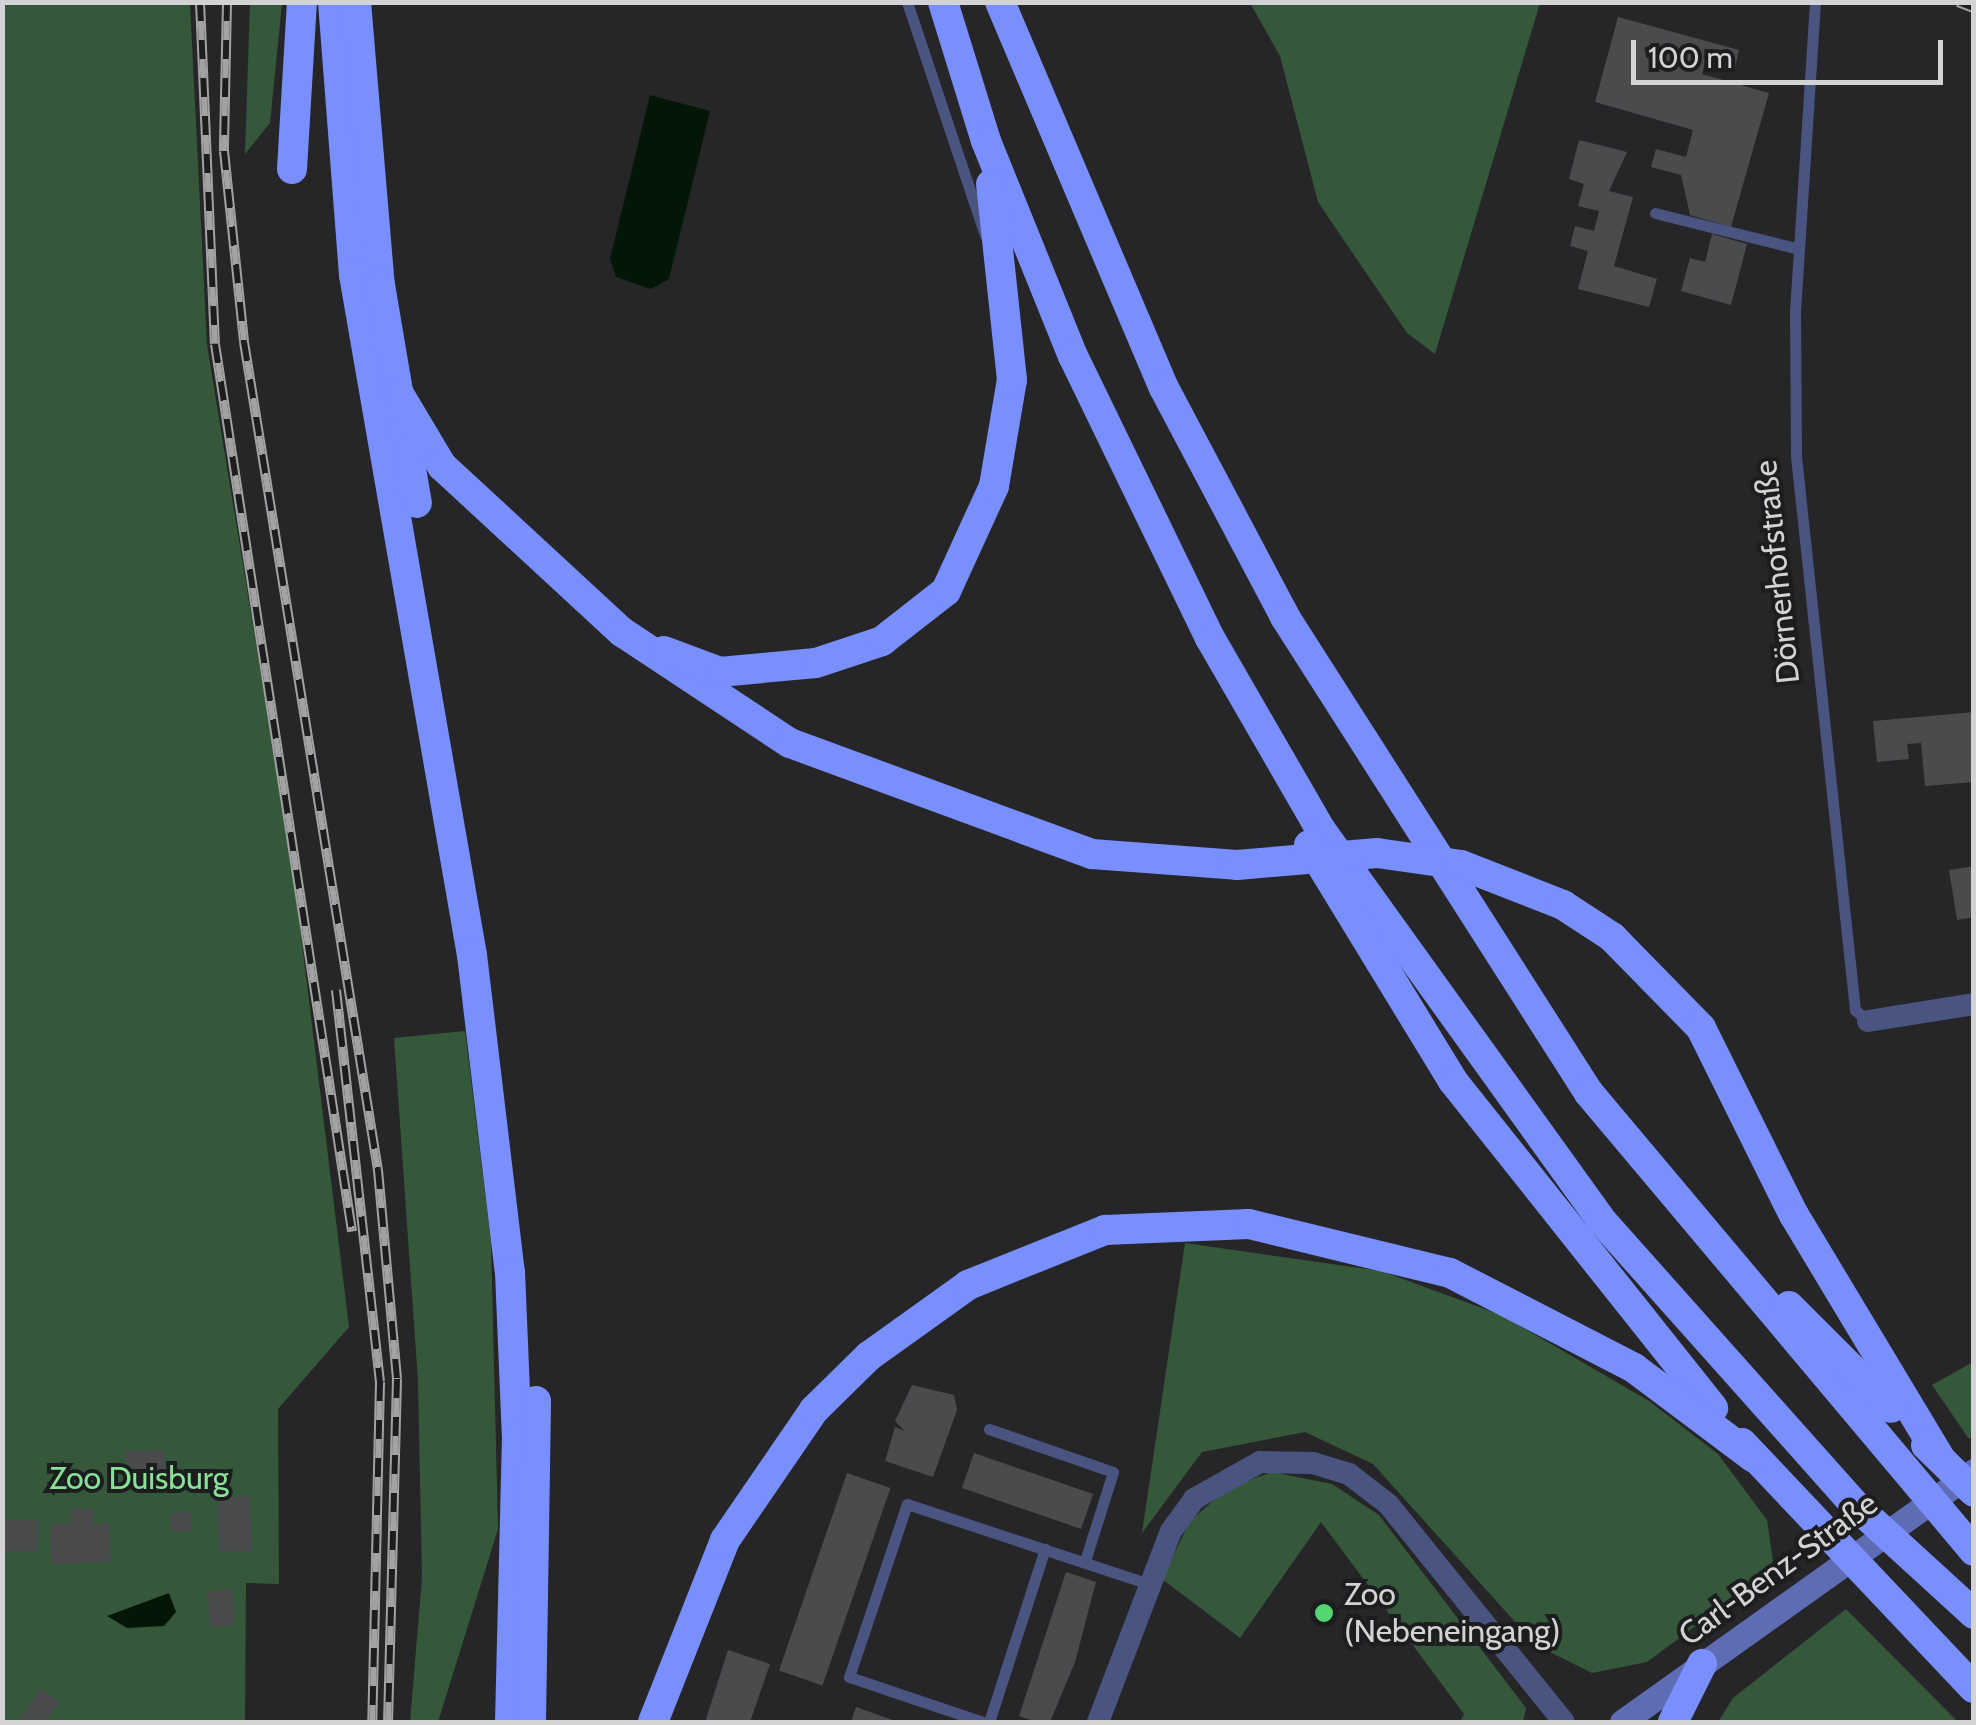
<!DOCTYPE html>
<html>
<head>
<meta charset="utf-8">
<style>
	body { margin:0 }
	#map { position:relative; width:1976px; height:1725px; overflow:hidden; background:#262629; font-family:Cabin,sans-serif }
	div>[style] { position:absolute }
	.green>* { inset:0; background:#35583b }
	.water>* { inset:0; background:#041707 }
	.building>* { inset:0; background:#4a4b4d; transform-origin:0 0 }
	.service>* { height:11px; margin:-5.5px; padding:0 5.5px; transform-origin:5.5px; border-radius:5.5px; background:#4a5480 }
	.minor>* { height:22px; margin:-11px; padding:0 11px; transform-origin:11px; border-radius:11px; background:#4a5480 }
	.secondary>* { height:25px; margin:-12.5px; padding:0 12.5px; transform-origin:12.5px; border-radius:12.5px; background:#5d6cb3 }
	.motorway>* { height:30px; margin:-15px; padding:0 15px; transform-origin:15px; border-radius:15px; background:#7a8ffe }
	.rail>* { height:10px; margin-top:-5px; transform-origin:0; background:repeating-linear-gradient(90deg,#1c1d1f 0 19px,#a2a2a4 0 38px); box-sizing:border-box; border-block:2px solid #a2a2a4 }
	.dots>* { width:28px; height:28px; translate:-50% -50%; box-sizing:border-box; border:5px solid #1c1d1f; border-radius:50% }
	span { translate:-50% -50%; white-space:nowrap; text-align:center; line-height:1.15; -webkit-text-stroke:8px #1c1d1f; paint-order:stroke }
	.street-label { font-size:32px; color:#d3d3d5 }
	.park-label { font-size:32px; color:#88e197 }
	.poi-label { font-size:32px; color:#d3d3d5 }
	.left { translate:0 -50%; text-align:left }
	.frame { position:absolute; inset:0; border:5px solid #d3d3d5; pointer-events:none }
	.scale { position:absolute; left:1631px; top:40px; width:312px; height:45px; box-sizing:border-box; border:5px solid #d3d3d5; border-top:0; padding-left:12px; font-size:30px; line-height:35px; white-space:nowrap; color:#d3d3d5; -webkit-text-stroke:8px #1c1d1f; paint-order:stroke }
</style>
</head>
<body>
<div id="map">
	<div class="green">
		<div style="clip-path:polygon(3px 3px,190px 3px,207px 345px,293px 870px,349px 1327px,278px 1409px,279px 1584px,246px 1583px,245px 1722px,3px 1722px)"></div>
		<div style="clip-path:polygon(250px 3px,282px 3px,270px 123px,245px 154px)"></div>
		<div style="clip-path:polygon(1250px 3px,1540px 3px,1435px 354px,1407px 333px,1318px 202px,1280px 56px)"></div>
		<div style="clip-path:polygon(465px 1031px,491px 1242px,498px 1529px,438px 1722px,410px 1722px,422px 1578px,418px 1381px,394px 1038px)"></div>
		<div style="clip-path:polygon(1185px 1243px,1381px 1271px,1501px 1315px,1649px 1401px,1718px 1454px,1767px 1520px,1774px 1568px,1647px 1662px,1592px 1673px,1536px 1645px,1373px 1464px,1305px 1432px,1202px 1452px,1142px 1533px)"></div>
		<div style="clip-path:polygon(1973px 1362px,1973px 1436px,1969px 1439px,1932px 1385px)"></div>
		<div style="clip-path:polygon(1272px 1472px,1332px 1484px,1379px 1515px,1526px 1708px,1523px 1722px,1460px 1722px,1464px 1714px,1321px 1522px,1240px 1638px,1162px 1579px,1190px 1521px,1228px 1488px)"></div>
		<div style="clip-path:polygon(1846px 1609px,1958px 1722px,1718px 1722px,1733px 1698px)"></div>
	</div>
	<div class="water">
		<div style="clip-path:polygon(650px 95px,710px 111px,669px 279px,651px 289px,616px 277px,610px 259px)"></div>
		<div style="clip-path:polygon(169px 1593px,176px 1612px,164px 1626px,127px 1628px,107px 1616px)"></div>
	</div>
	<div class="building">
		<div style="clip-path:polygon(1618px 17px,1739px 50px,1735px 67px,1706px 59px,1702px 74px,1769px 93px,1731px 227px,1690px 215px,1681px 175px,1651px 167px,1656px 149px,1686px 157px,1693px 130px,1595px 102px)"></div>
		<div style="clip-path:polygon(1579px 140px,1627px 152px,1609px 191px,1633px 197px,1614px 266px,1657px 279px,1649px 307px,1578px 289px,1588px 251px,1570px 246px,1575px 226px,1594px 231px,1599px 211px,1578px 206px,1584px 184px,1569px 179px)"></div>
		<div style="clip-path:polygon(1712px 234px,1747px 244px,1731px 305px,1681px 291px,1690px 258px,1705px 262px)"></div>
		<div style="clip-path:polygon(1974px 712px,1974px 782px,1925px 786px,1921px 743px,1907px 744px,1909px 759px,1877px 762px,1873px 721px)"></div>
		<div style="clip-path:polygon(1974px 866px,1974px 917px,1957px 920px,1949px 870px)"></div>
		<div style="clip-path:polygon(912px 1385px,954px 1395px,957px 1410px,933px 1477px,885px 1461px,895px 1427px,905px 1431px,895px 1421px)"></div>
		<div style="left:164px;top:1450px;width:36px;height:39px;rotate:88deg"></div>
		<div style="left:974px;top:1453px;width:126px;height:37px;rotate:19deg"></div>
		<div style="left:847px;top:1473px;width:46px;height:209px;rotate:19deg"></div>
		<div style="left:250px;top:1496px;width:55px;height:33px;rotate:88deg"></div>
		<div style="clip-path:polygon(93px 1508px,93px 1524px,109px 1523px,111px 1562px,51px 1564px,50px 1524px,71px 1523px,71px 1509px)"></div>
		<div style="left:191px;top:1512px;width:19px;height:21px;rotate:87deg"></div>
		<div style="left:5px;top:1520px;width:33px;height:31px"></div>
		<div style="clip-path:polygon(1066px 1572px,1096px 1582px,1075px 1662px,1050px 1722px,1037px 1722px,1019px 1716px)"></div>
		<div style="left:232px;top:1589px;width:36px;height:25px;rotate:85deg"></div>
		<div style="clip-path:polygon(728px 1650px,770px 1664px,750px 1722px,705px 1722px)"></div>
		<div style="clip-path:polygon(40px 1689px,60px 1702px,46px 1722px,18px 1722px)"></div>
		<div style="clip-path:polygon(856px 1707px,898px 1722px,851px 1722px)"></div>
	</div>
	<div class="service">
		<div style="left:907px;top:2px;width:246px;rotate:71.5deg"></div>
		<div style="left:1815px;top:2px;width:308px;rotate:93.7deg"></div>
		<div style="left:1795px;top:309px;width:147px;rotate:89.6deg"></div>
		<div style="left:1796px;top:456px;width:557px;rotate:83.92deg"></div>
		<div style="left:1855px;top:1010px;width:17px;rotate:40deg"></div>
		<div style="left:1655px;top:213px;width:148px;rotate:14deg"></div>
		<div style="left:989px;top:1429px;width:131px;rotate:19.1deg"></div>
		<div style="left:1113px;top:1472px;width:93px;rotate:107.5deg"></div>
		<div style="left:983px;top:1722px;width:141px;rotate:-161.4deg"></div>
		<div style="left:849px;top:1677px;width:182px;rotate:-71.5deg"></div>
		<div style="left:907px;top:1504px;width:255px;rotate:18.3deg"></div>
		<div style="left:989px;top:1722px;width:182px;rotate:-72.1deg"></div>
	</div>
	<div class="minor">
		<div style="left:1868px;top:1021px;width:107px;rotate:-9.1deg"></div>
		<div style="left:1098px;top:1722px;width:204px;rotate:-69.1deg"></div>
		<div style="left:1171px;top:1531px;width:39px;rotate:-54deg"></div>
		<div style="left:1194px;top:1499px;width:76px;rotate:-29.3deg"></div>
		<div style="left:1260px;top:1462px;width:53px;rotate:1.1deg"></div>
		<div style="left:1313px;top:1463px;width:38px;rotate:17deg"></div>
		<div style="left:1349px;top:1474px;width:49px;rotate:37.6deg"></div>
		<div style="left:1388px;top:1504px;width:280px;rotate:51.1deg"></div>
	</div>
	<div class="secondary">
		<div style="left:1622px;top:1722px;width:432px;rotate:-35.5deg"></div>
	</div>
	<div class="motorway">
		<div style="left:333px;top:2px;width:274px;rotate:85.6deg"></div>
		<div style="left:354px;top:275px;width:690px;rotate:80.16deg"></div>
		<div style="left:472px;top:955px;width:319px;rotate:83.2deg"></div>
		<div style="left:510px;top:1272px;width:164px;rotate:87.6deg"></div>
		<div style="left:517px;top:1436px;width:286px;rotate:91.4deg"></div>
		<div style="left:356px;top:2px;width:284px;rotate:85.2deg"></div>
		<div style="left:380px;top:285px;width:221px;rotate:80.4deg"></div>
		<div style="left:943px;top:2px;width:145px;rotate:72.8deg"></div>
		<div style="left:986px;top:141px;width:232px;rotate:68deg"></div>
		<div style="left:1073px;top:356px;width:314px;rotate:64.1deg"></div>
		<div style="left:1210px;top:638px;width:222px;rotate:60deg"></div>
		<div style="left:1321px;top:830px;width:481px;rotate:54.3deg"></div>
		<div style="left:1602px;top:1221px;width:385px;rotate:48.3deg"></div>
		<div style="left:1858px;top:1508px;width:157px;rotate:42.4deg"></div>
		<div style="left:1000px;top:2px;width:419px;rotate:67deg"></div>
		<div style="left:1164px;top:388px;width:259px;rotate:62.1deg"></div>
		<div style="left:1285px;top:617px;width:565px;rotate:57.44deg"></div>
		<div style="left:1589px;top:1093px;width:598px;rotate:49.95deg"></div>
		<div style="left:292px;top:169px;width:167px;rotate:-86.6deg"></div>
		<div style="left:399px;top:394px;width:84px;rotate:59.2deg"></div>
		<div style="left:442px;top:466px;width:245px;rotate:42.7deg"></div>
		<div style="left:622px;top:632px;width:201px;rotate:33.5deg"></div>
		<div style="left:790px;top:743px;width:322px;rotate:20.2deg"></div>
		<div style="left:1092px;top:854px;width:145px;rotate:4.3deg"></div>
		<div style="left:1237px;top:865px;width:141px;rotate:-4.9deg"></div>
		<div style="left:1377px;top:853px;width:85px;rotate:8.1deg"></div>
		<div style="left:1461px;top:865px;width:110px;rotate:21.4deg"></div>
		<div style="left:1563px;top:905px;width:59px;rotate:33.1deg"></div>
		<div style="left:1612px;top:937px;width:127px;rotate:45.6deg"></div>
		<div style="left:1701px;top:1028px;width:209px;rotate:63.6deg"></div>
		<div style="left:1794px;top:1215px;width:283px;rotate:59deg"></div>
		<div style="left:664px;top:651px;width:60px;rotate:20.6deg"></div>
		<div style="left:720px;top:672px;width:96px;rotate:-5.4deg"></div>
		<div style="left:816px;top:663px;width:70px;rotate:-18.4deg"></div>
		<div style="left:882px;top:641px;width:81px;rotate:-38deg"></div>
		<div style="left:946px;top:591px;width:115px;rotate:-65.4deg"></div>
		<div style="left:994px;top:486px;width:108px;rotate:-80.4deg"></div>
		<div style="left:1012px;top:380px;width:197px;rotate:-96.1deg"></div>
		<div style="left:1309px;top:845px;width:276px;rotate:58.6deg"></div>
		<div style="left:1453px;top:1081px;width:418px;rotate:51.5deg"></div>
		<div style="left:1789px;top:1306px;width:144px;rotate:45deg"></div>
		<div style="left:1742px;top:1443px;width:337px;rotate:46.6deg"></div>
		<div style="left:1926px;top:1445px;width:67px;rotate:44.4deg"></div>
		<div style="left:531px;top:1722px;width:321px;rotate:-89.1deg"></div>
		<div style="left:653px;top:1722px;width:196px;rotate:-68.4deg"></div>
		<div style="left:725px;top:1540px;width:158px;rotate:-55.6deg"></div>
		<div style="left:814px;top:1410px;width:77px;rotate:-44.5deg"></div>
		<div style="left:869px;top:1356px;width:122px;rotate:-35.6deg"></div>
		<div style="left:968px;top:1285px;width:148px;rotate:-21.9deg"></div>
		<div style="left:1105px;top:1230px;width:144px;rotate:-2.4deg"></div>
		<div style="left:1249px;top:1224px;width:207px;rotate:13.7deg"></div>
		<div style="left:1450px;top:1273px;width:207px;rotate:27.3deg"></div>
		<div style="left:1634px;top:1368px;width:150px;rotate:36.9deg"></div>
		<div style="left:1673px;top:1722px;width:65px;rotate:-63.4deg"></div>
	</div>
	<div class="rail">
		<div style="left:200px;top:2px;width:342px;rotate:87.5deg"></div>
		<div style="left:215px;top:344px;width:898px;rotate:81.22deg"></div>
		<div style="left:227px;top:2px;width:149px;rotate:91.2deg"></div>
		<div style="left:224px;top:151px;width:192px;rotate:84deg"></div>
		<div style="left:244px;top:342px;width:839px;rotate:80.81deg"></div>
		<div style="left:378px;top:1170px;width:210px;rotate:84.8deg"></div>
		<div style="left:397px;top:1379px;width:343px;rotate:91.5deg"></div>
		<div style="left:1958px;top:2px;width:17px;rotate:21deg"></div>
		<div style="left:336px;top:990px;width:394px;rotate:83.6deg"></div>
		<div style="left:380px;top:1382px;width:340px;rotate:91.3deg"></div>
	</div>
	<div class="dots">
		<div style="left:1324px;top:1613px;background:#54d672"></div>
	</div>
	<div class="street-label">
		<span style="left:1777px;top:572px;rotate:-96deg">Dörnerhofstraße</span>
		<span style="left:1778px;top:1569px;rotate:-36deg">Carl-Benz-Straße</span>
	</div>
	<div class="park-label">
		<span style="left:139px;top:1478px">Zoo Duisburg</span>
	</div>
	<div class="poi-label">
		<span class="left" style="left:1344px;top:1613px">Zoo<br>(Nebeneingang)</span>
	</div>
	<div class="frame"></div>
	<div class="scale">100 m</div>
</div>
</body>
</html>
